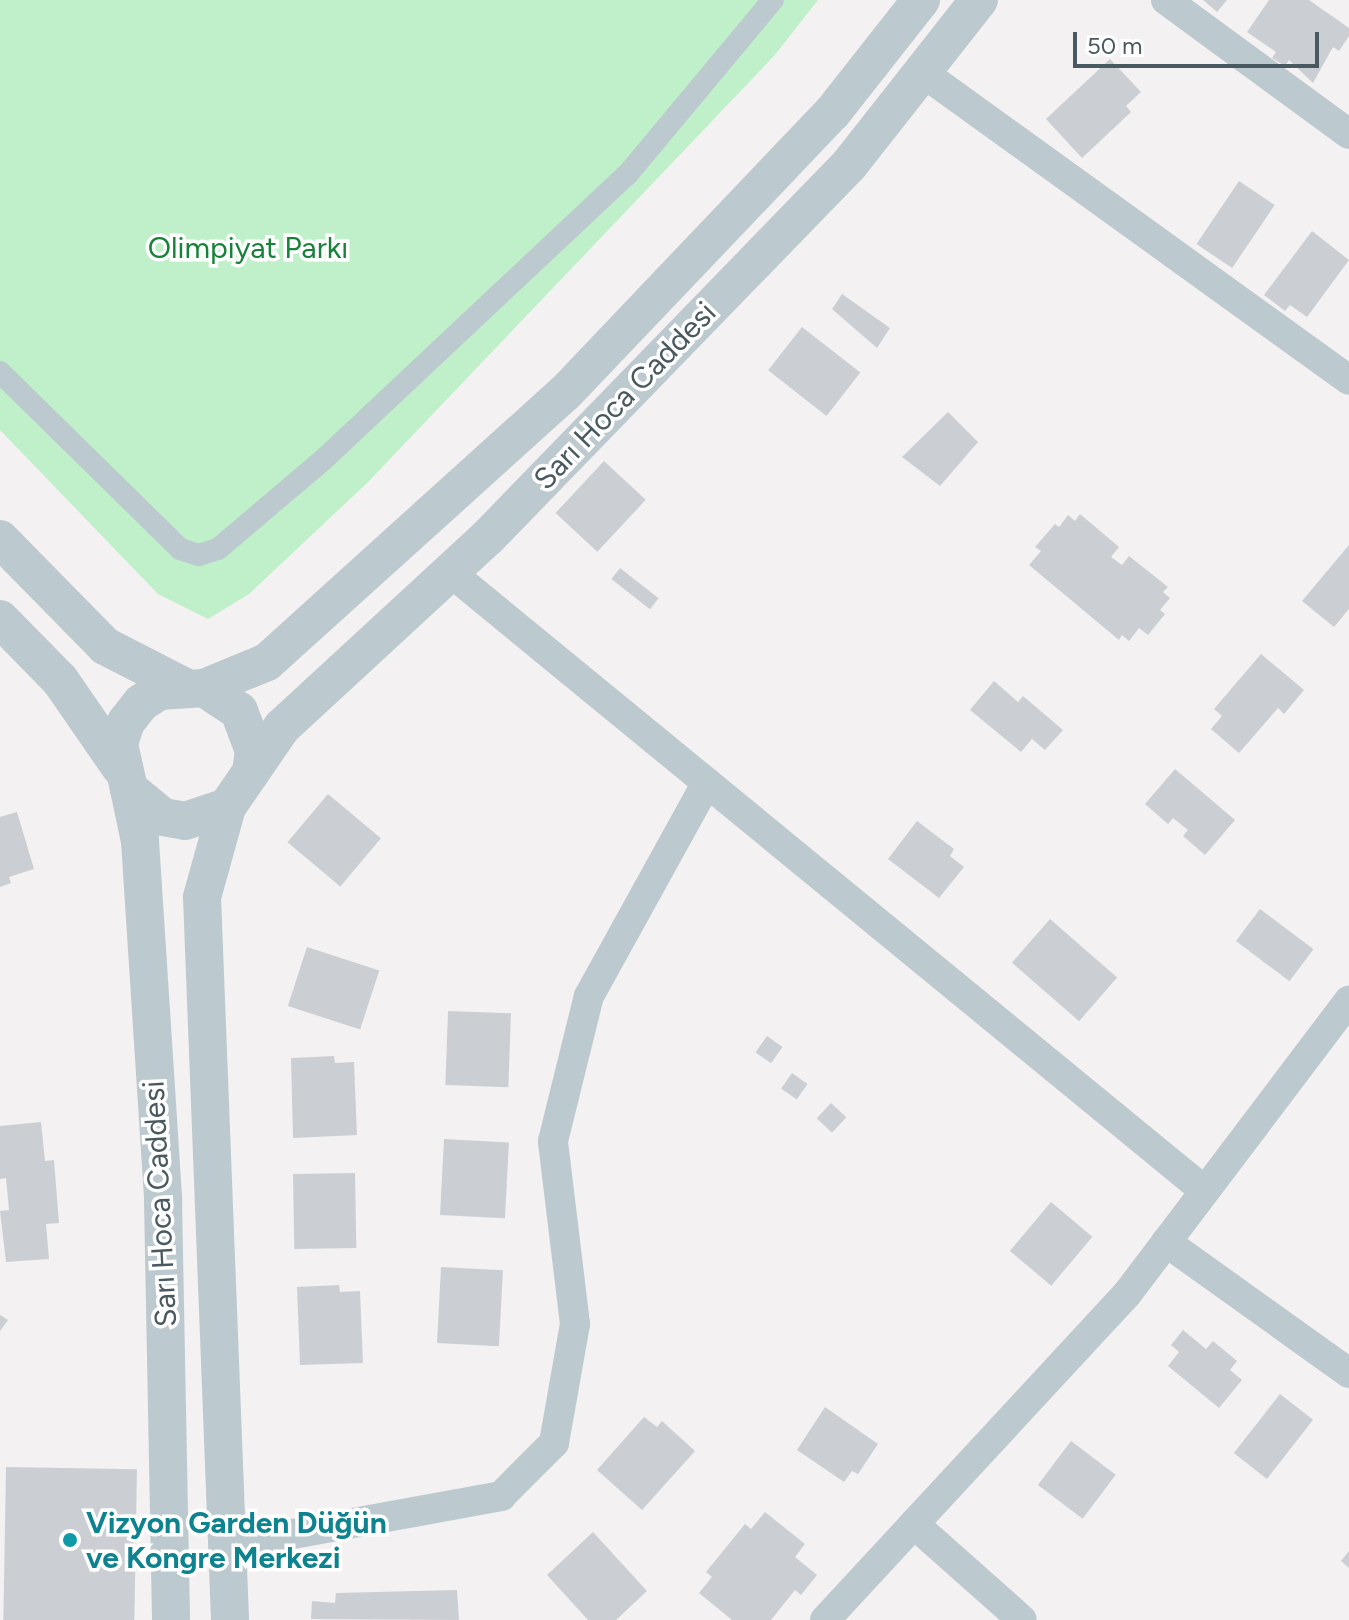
<!DOCTYPE html>
<html>
<head>
<meta charset="utf-8">
<style>
	body { margin:0 }
	#map { position:relative; width:1349px; height:1620px; overflow:hidden; background:#f3f1f1; font-family:Figtree,sans-serif }
	div>[style] { position:absolute }
	.green>* { inset:0; background:#c0f0ca }
	.building>* { inset:0; background:#cbcfd3; transform-origin:0 0 }
	.pedestrian>* { height:22px; margin:-11px; padding:0 11px; transform-origin:11px; border-radius:11px; background:#bcc9ce }
	.minor>* { height:30px; margin:-15px; padding:0 15px; transform-origin:15px; border-radius:15px; background:#bcc9ce }
	.tertiary>* { height:38px; margin:-19px; padding:0 19px; transform-origin:19px; border-radius:19px; background:#bcc9ce }
	.dots>* { width:22px; height:22px; translate:-50% -50%; box-sizing:border-box; border:4px solid #fff; border-radius:50% }
	span { translate:-50% -50%; white-space:nowrap; text-align:center; line-height:1.15; -webkit-text-stroke:7px #fff; paint-order:stroke }
	.park-label { font-size:30px; color:#168338 }
	.street-label { font-size:30px; color:#48595f }
	.culture-label { font-size:30px; color:#0d838f; font-weight:700 }
	.left { translate:0 -50%; text-align:left }
	.scale { position:absolute; left:1073px; top:32px; width:246px; height:36px; box-sizing:border-box; border:4px solid #48595f; border-top:0; padding-left:10px; font-size:24px; line-height:28px; white-space:nowrap; color:#48595f; -webkit-text-stroke:6px #fff; paint-order:stroke }
</style>
</head>
<body>
<div id="map">
	<div class="green">
		<div style="clip-path:polygon(0 0,818px 0,774px 56px,368px 482px,249px 594px,208px 619px,158px 594px,0 430px)"></div>
	</div>
	<div class="building">
		<div style="clip-path:polygon(1203px 0,1227px 0,1217px 12px)"></div>
		<div style="clip-path:polygon(1269px 0,1309px 0,1349px 28px,1349px 36px,1339px 51px,1333px 47px,1313px 83px,1289px 60px,1285px 66px,1272px 58px,1276px 52px,1247px 32px)"></div>
		<div style="clip-path:polygon(1110px 59px,1141px 92px,1126px 106px,1131px 112px,1082px 158px,1046px 119px)"></div>
		<div style="left:1239px;top:181px;width:43px;height:76px;rotate:34deg"></div>
		<div style="clip-path:polygon(1312px 231px,1349px 260px,1307px 317px,1290px 305px,1285px 311px,1264px 295px)"></div>
		<div style="clip-path:polygon(842px 294px,890px 328px,877px 348px,832px 309px)"></div>
		<div style="left:802px;top:327px;width:74px;height:55px;rotate:38deg"></div>
		<div style="clip-path:polygon(948px 412px,978px 442px,940px 486px,902px 457px)"></div>
		<div style="left:604px;top:461px;width:57px;height:71px;rotate:43deg"></div>
		<div style="clip-path:polygon(1080px 514px,1119px 547px,1111px 557px,1122px 565px,1129px 556px,1168px 587px,1163px 592px,1170px 598px,1160px 610px,1165px 614px,1148px 635px,1139px 628px,1129px 641px,1122px 635px,1119px 640px,1029px 565px,1041px 551px,1035px 547px,1055px 524px,1059px 527px,1068px 515px,1075px 521px)"></div>
		<div style="clip-path:polygon(1349px 545px,1349px 609px,1334px 627px,1302px 601px)"></div>
		<div style="left:620px;top:568px;width:49px;height:14px;rotate:38deg"></div>
		<div style="clip-path:polygon(1261px 654px,1304px 690px,1284px 714px,1278px 708px,1239px 753px,1211px 729px,1222px 716px,1214px 709px)"></div>
		<div style="clip-path:polygon(994px 681px,1018px 702px,1023px 696px,1063px 730px,1045px 750px,1032px 739px,1021px 752px,970px 710px)"></div>
		<div style="clip-path:polygon(1175px 769px,1235px 820px,1205px 855px,1183px 836px,1188px 830px,1173px 818px,1168px 824px,1145px 804px)"></div>
		<div style="left:328px;top:794px;width:69px;height:63px;rotate:40deg"></div>
		<div style="clip-path:polygon(17px 812px,34px 869px,9px 877px,11px 883px,0 887px,0 817px)"></div>
		<div style="clip-path:polygon(917px 821px,954px 849px,950px 856px,964px 867px,939px 898px,888px 859px)"></div>
		<div style="left:1260px;top:909px;width:67px;height:40px;rotate:37deg"></div>
		<div style="left:1050px;top:919px;width:89px;height:58px;rotate:41deg"></div>
		<div style="left:307px;top:947px;width:76px;height:62px;rotate:18deg"></div>
		<div style="left:448px;top:1011px;width:63px;height:74px;rotate:2deg"></div>
		<div style="left:767px;top:1036px;width:19px;height:20px;rotate:35deg"></div>
		<div style="clip-path:polygon(334px 1056px,335px 1063px,354px 1062px,357px 1135px,293px 1138px,291px 1058px)"></div>
		<div style="left:792px;top:1073px;width:19px;height:19px;rotate:35deg"></div>
		<div style="left:831px;top:1103px;width:21px;height:21px;rotate:43deg"></div>
		<div style="clip-path:polygon(41px 1122px,45px 1161px,54px 1160px,59px 1223px,46px 1224px,49px 1259px,6px 1262px,0 1211px,9px 1210px,6px 1178px,0 1179px,0 1126px)"></div>
		<div style="left:444px;top:1139px;width:65px;height:76px;rotate:3deg"></div>
		<div style="left:355px;top:1173px;width:75px;height:62px;rotate:89deg"></div>
		<div style="left:1051px;top:1202px;width:54px;height:64px;rotate:40deg"></div>
		<div style="left:441px;top:1267px;width:62px;height:76px;rotate:3deg"></div>
		<div style="clip-path:polygon(339px 1285px,340px 1292px,360px 1291px,363px 1363px,300px 1365px,297px 1287px)"></div>
		<div style="clip-path:polygon(0 1315px,8px 1320px,0 1331px)"></div>
		<div style="clip-path:polygon(1183px 1330px,1206px 1349px,1213px 1341px,1237px 1361px,1230px 1370px,1242px 1380px,1219px 1408px,1168px 1366px,1179px 1352px,1171px 1345px)"></div>
		<div style="left:1280px;top:1394px;width:42px;height:75px;rotate:38deg"></div>
		<div style="clip-path:polygon(825px 1407px,878px 1444px,858px 1474px,852px 1471px,844px 1482px,797px 1450px)"></div>
		<div style="clip-path:polygon(644px 1417px,657px 1427px,662px 1421px,695px 1451px,642px 1510px,597px 1470px)"></div>
		<div style="left:1071px;top:1441px;width:56px;height:55px;rotate:37deg"></div>
		<div style="left:6px;top:1467px;width:131px;height:153px;rotate:1deg"></div>
		<div style="clip-path:polygon(765px 1512px,805px 1544px,795px 1557px,817px 1575px,801px 1595px,795px 1590px,771px 1620px,732px 1620px,699px 1593px,712px 1577px,706px 1572px,745px 1524px,751px 1529px)"></div>
		<div style="clip-path:polygon(593px 1532px,647px 1591px,616px 1620px,588px 1620px,547px 1575px)"></div>
		<div style="clip-path:polygon(1349px 1551px,1349px 1568px,1341px 1561px)"></div>
		<div style="clip-path:polygon(457px 1590px,459px 1620px,311px 1619px,312px 1601px,335px 1603px,336px 1593px)"></div>
	</div>
	<div class="pedestrian">
		<div style="left:0;top:372px;width:252px;rotate:44.5deg"></div>
		<div style="left:180px;top:549px;width:20px;rotate:18deg"></div>
		<div style="left:199px;top:555px;width:20px;rotate:-18deg"></div>
		<div style="left:218px;top:549px;width:138px;rotate:-40.3deg"></div>
		<div style="left:323px;top:460px;width:417px;rotate:-43.2deg"></div>
		<div style="left:627px;top:175px;width:228px;rotate:-50.2deg"></div>
	</div>
	<div class="minor">
		<div style="left:1166px;top:0;width:227px;rotate:36.2deg"></div>
		<div style="left:922px;top:72px;width:526px;rotate:35.8deg"></div>
		<div style="left:450px;top:572px;width:976px;rotate:39.35deg"></div>
		<div style="left:1166px;top:1242px;width:225px;rotate:35.6deg"></div>
		<div style="left:914px;top:1524px;width:144px;rotate:41.6deg"></div>
		<div style="left:227px;top:1546px;width:279px;rotate:-10.3deg"></div>
		<div style="left:501px;top:1496px;width:75px;rotate:-45deg"></div>
		<div style="left:554px;top:1443px;width:121px;rotate:-80deg"></div>
		<div style="left:575px;top:1324px;width:184px;rotate:-96.9deg"></div>
		<div style="left:553px;top:1141px;width:149px;rotate:-76.1deg"></div>
		<div style="left:589px;top:996px;width:244px;rotate:-61.1deg"></div>
		<div style="left:825px;top:1620px;width:444px;rotate:-47.2deg"></div>
		<div style="left:1127px;top:1294px;width:368px;rotate:-52.9deg"></div>
	</div>
	<div class="tertiary">
		<div style="left:0;top:539px;width:150px;rotate:45.5deg"></div>
		<div style="left:105px;top:646px;width:88px;rotate:27.1deg"></div>
		<div style="left:0;top:619px;width:86px;rotate:45.5deg"></div>
		<div style="left:60px;top:680px;width:106px;rotate:55.4deg"></div>
		<div style="left:204px;top:688px;width:68px;rotate:-22.4deg"></div>
		<div style="left:267px;top:662px;width:401px;rotate:-42.1deg"></div>
		<div style="left:565px;top:393px;width:387px;rotate:-46.4deg"></div>
		<div style="left:832px;top:113px;width:144px;rotate:-51.8deg"></div>
		<div style="left:251px;top:772px;width:21px;rotate:-82deg"></div>
		<div style="left:254px;top:751px;width:43px;rotate:-110.6deg"></div>
		<div style="left:239px;top:711px;width:42px;rotate:-146.7deg"></div>
		<div style="left:204px;top:688px;width:44px;rotate:176.1deg"></div>
		<div style="left:160px;top:691px;width:22px;rotate:148deg"></div>
		<div style="left:141px;top:703px;width:24px;rotate:128deg"></div>
		<div style="left:126px;top:722px;width:23px;rotate:108deg"></div>
		<div style="left:119px;top:744px;width:46px;rotate:77.5deg"></div>
		<div style="left:129px;top:789px;width:44px;rotate:39.5deg"></div>
		<div style="left:163px;top:817px;width:22px;rotate:10deg"></div>
		<div style="left:185px;top:821px;width:44px;rotate:-18.4deg"></div>
		<div style="left:227px;top:807px;width:97px;rotate:-55.5deg"></div>
		<div style="left:282px;top:727px;width:280px;rotate:-42.7deg"></div>
		<div style="left:488px;top:537px;width:518px;rotate:-45.86deg"></div>
		<div style="left:849px;top:165px;width:210px;rotate:-51.8deg"></div>
		<div style="left:129px;top:789px;width:53px;rotate:78.1deg"></div>
		<div style="left:140px;top:841px;width:361px;rotate:86.3deg"></div>
		<div style="left:163px;top:1201px;width:419px;rotate:88.9deg"></div>
		<div style="left:227px;top:807px;width:93px;rotate:105.5deg"></div>
		<div style="left:202px;top:897px;width:724px;rotate:87.78deg"></div>
	</div>
	<div class="dots">
		<div style="left:70px;top:1540px;background:#0f9aa8"></div>
	</div>
	<div class="park-label">
		<span style="left:248px;top:248px">Olimpiyat Parkı</span>
	</div>
	<div class="street-label">
		<span style="left:625px;top:396px;rotate:-46deg">Sarı Hoca Caddesi</span>
		<span style="left:160px;top:1204px;rotate:-93deg">Sarı Hoca Caddesi</span>
	</div>
	<div class="culture-label">
		<span class="left" style="left:86px;top:1540px">Vizyon Garden Düğün<br>ve Kongre Merkezi</span>
	</div>
	<div class="scale">50 m</div>
</div>
</body>
</html>
